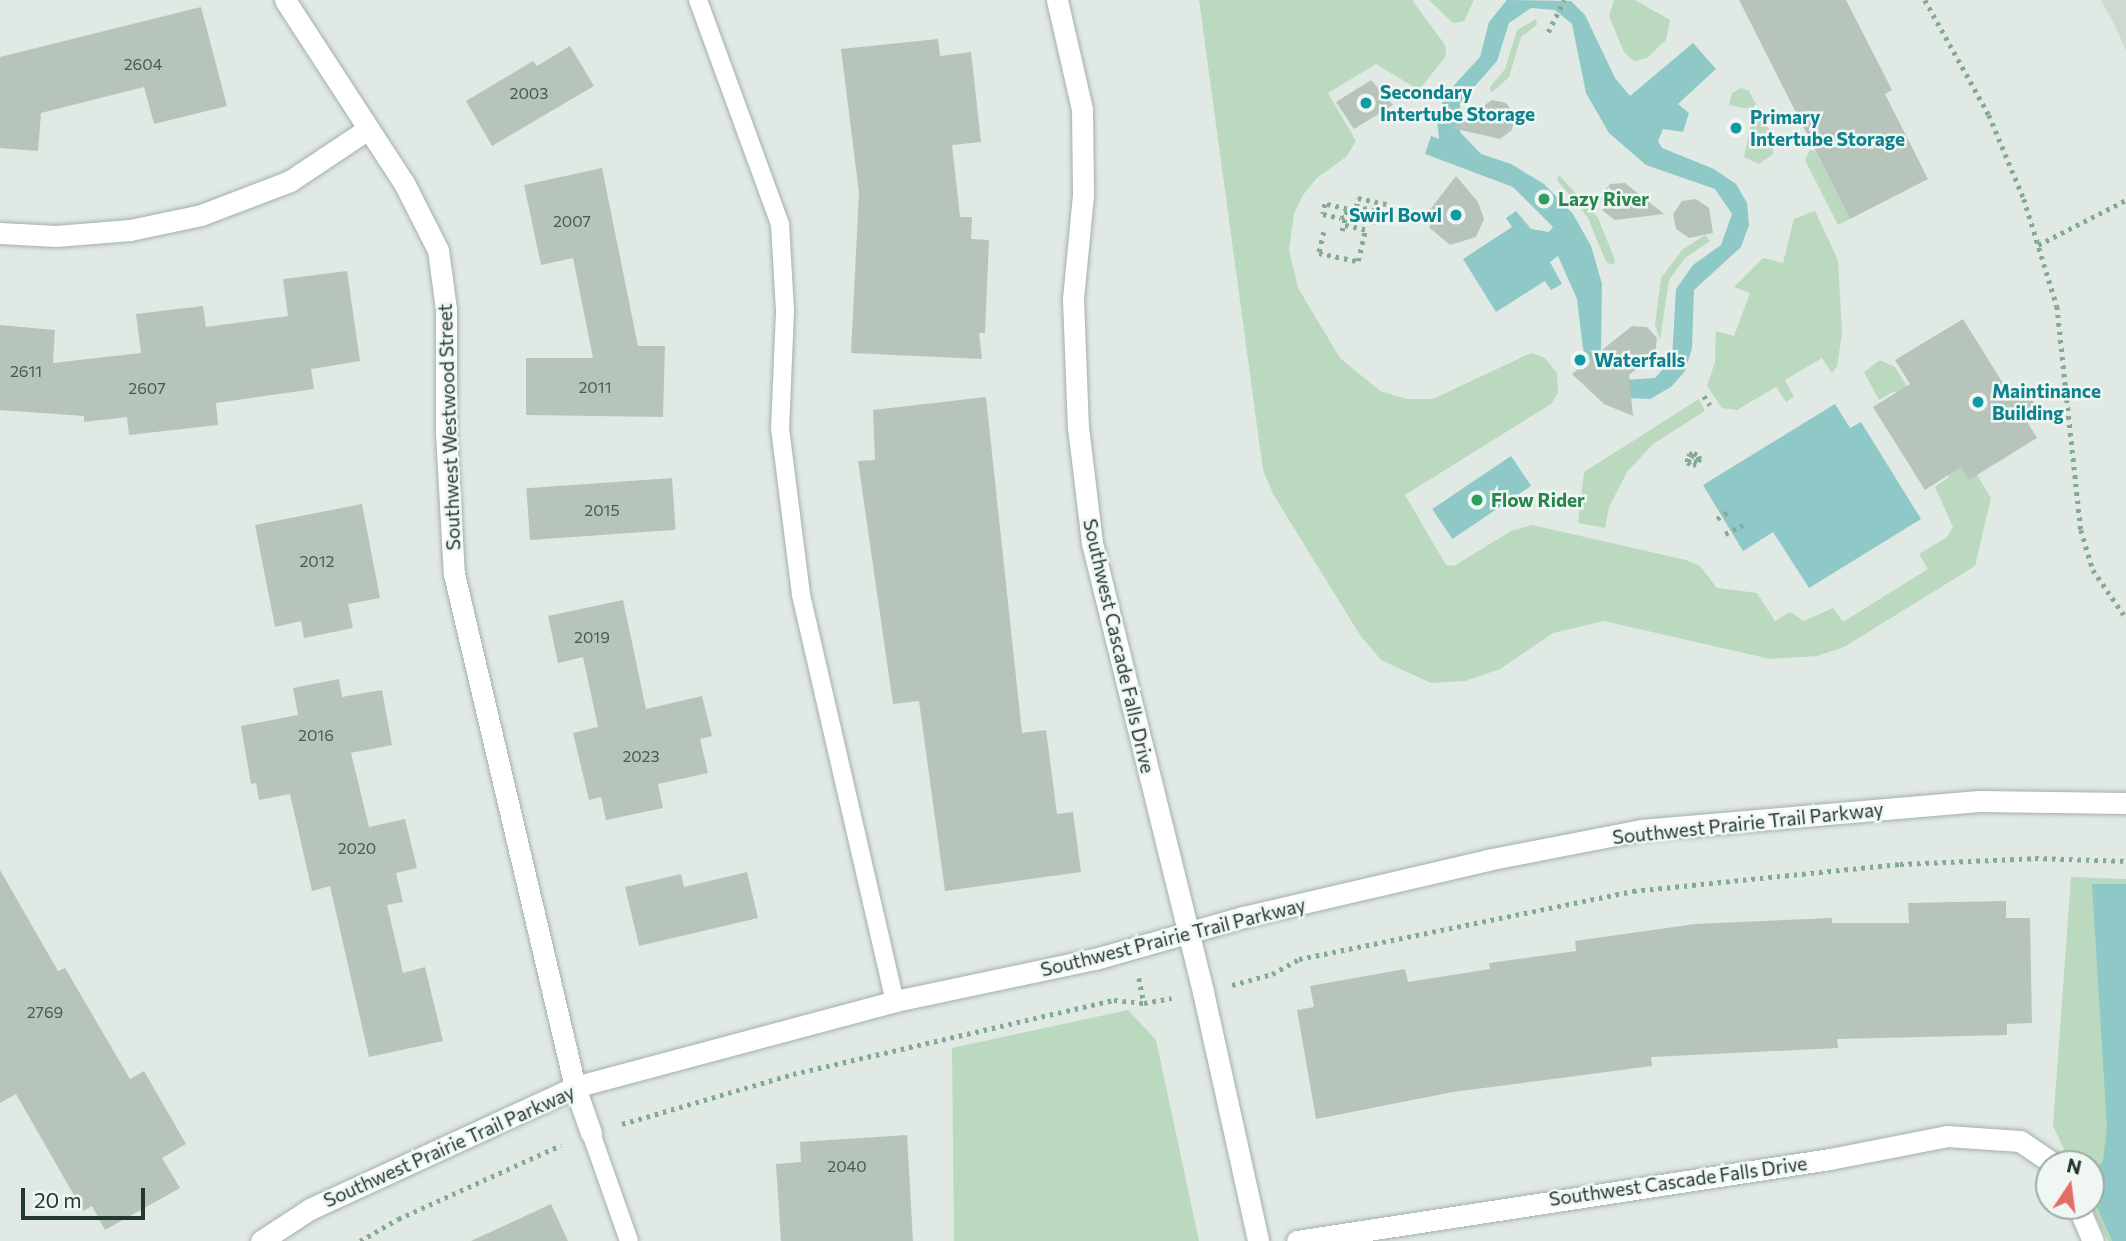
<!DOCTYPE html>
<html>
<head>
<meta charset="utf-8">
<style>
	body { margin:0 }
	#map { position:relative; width:2126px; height:1241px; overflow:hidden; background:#e0e9e4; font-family:Commissioner,sans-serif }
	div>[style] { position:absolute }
	.built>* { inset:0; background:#cfd9d2 }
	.green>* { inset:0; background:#bbd9be }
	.water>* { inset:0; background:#8ec9c7; transform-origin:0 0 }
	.building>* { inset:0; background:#b6c4bc; transform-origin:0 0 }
	.path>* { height:4.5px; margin-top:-2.25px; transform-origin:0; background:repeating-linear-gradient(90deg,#84aa97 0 3.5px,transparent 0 8.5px) }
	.roads { filter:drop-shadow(0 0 2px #a4b0aa) drop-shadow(0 0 2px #a4b0aa) }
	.service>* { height:18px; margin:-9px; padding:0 9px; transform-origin:9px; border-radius:9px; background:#fff }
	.minor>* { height:21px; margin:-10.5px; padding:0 10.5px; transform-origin:10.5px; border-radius:10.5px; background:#fff }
	.dots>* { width:19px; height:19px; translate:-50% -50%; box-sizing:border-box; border:4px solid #f0f6f2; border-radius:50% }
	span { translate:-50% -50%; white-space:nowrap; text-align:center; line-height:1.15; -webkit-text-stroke:5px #f0f6f2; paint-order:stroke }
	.number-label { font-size:16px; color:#485b52 }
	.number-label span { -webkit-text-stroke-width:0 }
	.culture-label { font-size:19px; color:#0d838f; font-weight:700 }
	.left { translate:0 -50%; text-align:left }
	.right { translate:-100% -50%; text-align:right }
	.leisure-label { font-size:19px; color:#27864d; font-weight:700 }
	.street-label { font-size:19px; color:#23382e }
	.north { position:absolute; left:2035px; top:1150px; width:70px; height:70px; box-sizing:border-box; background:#f0f6f2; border:2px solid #9eaaa4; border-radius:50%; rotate:13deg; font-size:19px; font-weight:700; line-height:28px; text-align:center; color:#23382e }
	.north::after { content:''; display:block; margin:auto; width:24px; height:32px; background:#e36c65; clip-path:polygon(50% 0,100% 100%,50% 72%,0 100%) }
	.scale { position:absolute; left:21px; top:1188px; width:124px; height:32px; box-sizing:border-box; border:4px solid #23382e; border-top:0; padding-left:9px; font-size:21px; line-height:24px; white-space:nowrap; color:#23382e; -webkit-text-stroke:5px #f0f6f2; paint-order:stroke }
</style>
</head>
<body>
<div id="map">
	<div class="built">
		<div style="clip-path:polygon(2101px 0,2126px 0,2126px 50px,2113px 22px)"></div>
	</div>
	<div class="green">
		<div style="clip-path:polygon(1199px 0,1412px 0,1445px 45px,1446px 56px,1419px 90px,1376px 64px,1328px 93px,1356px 141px,1347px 156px,1317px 178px,1303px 195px,1294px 213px,1289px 250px,1298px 288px,1340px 358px,1380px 391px,1406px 399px,1433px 399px,1531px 353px,1545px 358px,1557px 373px,1558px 393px,1551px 404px,1405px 495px,1446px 565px,1454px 566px,1511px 531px,1532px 525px,1686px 560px,1700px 566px,1717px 588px,1757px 593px,1775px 621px,1790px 612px,1804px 621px,1833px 608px,1843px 622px,1928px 569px,1919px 554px,1947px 537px,1953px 527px,1935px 487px,1949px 477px,1895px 391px,1879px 400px,1864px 372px,1880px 360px,1895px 367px,1950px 456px,1977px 475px,1991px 498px,1975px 566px,1844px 647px,1817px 656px,1770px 659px,1604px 621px,1553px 633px,1500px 669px,1465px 681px,1431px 683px,1381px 660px,1360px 635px,1273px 494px,1263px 470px)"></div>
		<div style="clip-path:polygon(1429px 0,1474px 0,1464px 21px,1453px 23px)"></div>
		<div style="clip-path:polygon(1614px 0,1635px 0,1670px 20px,1666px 40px,1647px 58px,1634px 61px,1624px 52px,1609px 16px)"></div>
		<div style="clip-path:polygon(1536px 19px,1537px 25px,1521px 37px,1509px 77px,1491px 93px,1490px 87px,1505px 69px,1517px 30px)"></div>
		<div style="clip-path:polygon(1741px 88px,1749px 91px,1773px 137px,1773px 154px,1759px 164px,1744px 157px,1754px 110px,1729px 105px,1732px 93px)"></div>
		<div style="clip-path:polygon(1810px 150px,1815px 151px,1850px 219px,1838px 225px,1805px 160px)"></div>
		<div style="clip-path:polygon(1559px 175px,1598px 218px,1615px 260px,1613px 265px,1606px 262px,1588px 218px,1557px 180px)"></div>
		<div style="clip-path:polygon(1815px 211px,1838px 260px,1842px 333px,1837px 367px,1832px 373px,1822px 358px,1785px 380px,1794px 397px,1786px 402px,1776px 387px,1737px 410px,1722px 408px,1707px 386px,1715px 362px,1716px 331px,1734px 336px,1750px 293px,1734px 287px,1763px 258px,1783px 263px,1794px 219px)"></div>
		<div style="clip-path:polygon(1705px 235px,1710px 241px,1685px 258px,1669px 280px,1660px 340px,1655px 324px,1661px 278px,1682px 250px)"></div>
		<div style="clip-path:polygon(1699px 399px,1705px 411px,1653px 444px,1627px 472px,1609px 507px,1605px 528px,1578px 523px,1584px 472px)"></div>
		<div style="clip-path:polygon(2071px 877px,2126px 879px,2126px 1241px,2108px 1241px,2091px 1206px,2091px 1164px,2071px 1164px,2053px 1126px)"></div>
		<div style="clip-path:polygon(1128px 1010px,1156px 1040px,1199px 1241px,954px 1241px,952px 1048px)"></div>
	</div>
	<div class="water">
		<div style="clip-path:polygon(evenodd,1507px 0,1571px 1px,1585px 15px,1615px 78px,1630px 96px,1693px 43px,1716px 69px,1678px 104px,1689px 113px,1683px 132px,1663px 129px,1658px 141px,1662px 148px,1714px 169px,1736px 184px,1747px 203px,1749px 225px,1741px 247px,1694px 290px,1692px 348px,1685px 371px,1671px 387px,1650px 399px,1625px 398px,1585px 365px,1577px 299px,1558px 256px,1550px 262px,1562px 284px,1551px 290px,1545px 281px,1496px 312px,1463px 259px,1512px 227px,1506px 218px,1516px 211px,1531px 229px,1549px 232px,1553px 227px,1513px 187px,1425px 154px,1431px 136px,1439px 139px,1437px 119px,1445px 95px,1480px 57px,1489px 22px,1507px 0,1531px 8px,1555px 10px,1572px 24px,1586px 93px,1609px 133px,1646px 165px,1715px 189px,1732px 214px,1721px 245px,1693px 265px,1676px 289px,1672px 359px,1655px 378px,1624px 380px,1601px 352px,1602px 284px,1591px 246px,1573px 214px,1544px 184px,1511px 164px,1481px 154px,1460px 132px,1460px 103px,1497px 61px,1509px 23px,1531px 8px)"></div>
		<div style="clip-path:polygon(1835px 404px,1850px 428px,1861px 422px,1921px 519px,1809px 588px,1773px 532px,1743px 551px,1703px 485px)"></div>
		<div style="left:1511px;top:456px;width:36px;height:95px;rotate:56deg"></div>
		<div style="clip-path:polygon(2092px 884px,2126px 884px,2126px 1241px,2112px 1241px,2091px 1193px,2091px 1175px,2103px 1161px,2107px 1127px)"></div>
	</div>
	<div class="building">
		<div style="clip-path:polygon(1739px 0,1846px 0,1892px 90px,1885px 94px,1928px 179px,1850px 219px)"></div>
		<div style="clip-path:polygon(201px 7px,227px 106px,154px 124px,144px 87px,41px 113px,38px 151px,0 148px,0 57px)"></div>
		<div style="clip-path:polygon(938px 39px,940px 56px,971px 52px,981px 142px,952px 145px,960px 217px,972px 217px,971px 239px,989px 240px,985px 333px,979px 333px,982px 359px,851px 353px,859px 193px,841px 49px)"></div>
		<div style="clip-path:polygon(570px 46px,594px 86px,492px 146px,466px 101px,533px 61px,537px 66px)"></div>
		<div style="clip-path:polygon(1371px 80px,1393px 105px,1354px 129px,1336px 102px)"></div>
		<div style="clip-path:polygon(1492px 100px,1506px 103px,1515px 115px,1512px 130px,1500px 139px,1452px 128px)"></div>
		<div style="clip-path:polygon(602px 168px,638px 346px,665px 346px,663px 417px,526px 415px,526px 358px,593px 358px,573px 258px,541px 265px,524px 185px)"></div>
		<div style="clip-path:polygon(1456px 176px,1478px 202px,1484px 219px,1476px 237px,1450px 245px,1430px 228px,1429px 211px)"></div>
		<div style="clip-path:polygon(1625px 183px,1664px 214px,1615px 220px,1603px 211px,1601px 196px,1610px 184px)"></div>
		<div style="clip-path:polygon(1696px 199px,1709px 208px,1713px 233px,1689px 238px,1676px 229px,1673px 214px,1682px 201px)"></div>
		<div style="clip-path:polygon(347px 271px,360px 361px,311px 369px,314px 389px,216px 403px,218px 425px,129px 435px,127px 417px,84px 422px,84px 416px,0 410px,0 325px,55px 330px,53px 363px,141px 353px,136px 314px,203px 306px,206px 327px,288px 316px,283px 279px)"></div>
		<div style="clip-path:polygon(1963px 319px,2009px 393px,2023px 384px,2039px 412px,2026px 420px,2037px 438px,1969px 480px,1961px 467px,1925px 490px,1873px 407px,1910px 384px,1895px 360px)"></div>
		<div style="clip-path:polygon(1632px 326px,1647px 327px,1657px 338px,1655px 354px,1629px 375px,1633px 416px,1604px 404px,1572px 374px)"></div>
		<div style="clip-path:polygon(986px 397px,1022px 733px,1046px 730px,1057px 814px,1073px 812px,1081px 872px,945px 891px,919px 701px,893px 704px,858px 461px,875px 460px,873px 410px)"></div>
		<div style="left:672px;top:478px;width:52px;height:146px;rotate:86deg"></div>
		<div style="clip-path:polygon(362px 504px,380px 598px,348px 604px,353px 628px,304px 638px,301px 621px,275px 627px,255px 525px)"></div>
		<div style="clip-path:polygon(623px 600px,646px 709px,702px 696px,712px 736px,700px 739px,708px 773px,658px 784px,663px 808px,606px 820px,601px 797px,589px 800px,573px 733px,598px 727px,583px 657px,558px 663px,548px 616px)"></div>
		<div style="clip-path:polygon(339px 679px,342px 697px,382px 690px,392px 745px,351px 753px,369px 827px,405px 819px,417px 868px,396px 873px,403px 902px,387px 905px,403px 973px,425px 967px,443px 1041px,369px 1057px,330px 886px,312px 891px,290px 794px,259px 800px,256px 783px,251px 784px,241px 726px,298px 715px,293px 688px)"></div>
		<div style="clip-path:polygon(0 870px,58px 971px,65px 968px,130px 1079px,144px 1071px,186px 1144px,162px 1158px,180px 1188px,105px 1230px,92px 1206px,83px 1211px,16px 1094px,0 1103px)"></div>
		<div style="clip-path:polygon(747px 872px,758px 918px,639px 946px,625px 887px,681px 874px,684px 887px)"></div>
		<div style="clip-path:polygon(2006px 901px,2006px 918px,2030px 918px,2032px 1023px,2007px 1024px,2007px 1035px,1837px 1039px,1838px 1048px,1651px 1057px,1652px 1066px,1453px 1092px,1316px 1119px,1297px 1010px,1314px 1007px,1310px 986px,1405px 969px,1408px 982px,1490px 969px,1489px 963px,1576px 951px,1575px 941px,1695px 924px,1832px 918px,1832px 923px,1909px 923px,1908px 903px)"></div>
		<div style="clip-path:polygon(907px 1135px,913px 1241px,781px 1241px,776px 1164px,801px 1162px,800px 1142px)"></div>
		<div style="clip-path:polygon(551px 1204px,568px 1241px,471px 1241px)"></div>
	</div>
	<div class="path">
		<div style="left:1925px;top:0;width:132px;rotate:60.9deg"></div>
		<div style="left:1989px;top:115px;width:91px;rotate:67.4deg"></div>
		<div style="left:2024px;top:199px;width:112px;rotate:72.9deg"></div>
		<div style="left:2057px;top:306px;width:225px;rotate:83.9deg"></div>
		<div style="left:2081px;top:530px;width:42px;rotate:73.3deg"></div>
		<div style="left:2093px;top:570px;width:58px;rotate:55.5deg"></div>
		<div style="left:1548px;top:32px;width:36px;rotate:-63deg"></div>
		<div style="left:1342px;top:231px;width:23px;rotate:-77deg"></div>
		<div style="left:1347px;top:209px;width:23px;rotate:-167deg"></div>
		<div style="left:1325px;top:204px;width:10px;rotate:101deg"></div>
		<div style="left:1323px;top:214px;width:18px;rotate:13deg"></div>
		<div style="left:1341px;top:218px;width:7px;rotate:-16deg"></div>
		<div style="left:1348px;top:216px;width:34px;rotate:12deg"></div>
		<div style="left:1381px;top:223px;width:10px;rotate:-79deg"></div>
		<div style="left:1383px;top:213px;width:28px;rotate:-167deg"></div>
		<div style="left:1356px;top:207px;width:9px;rotate:-77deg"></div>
		<div style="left:1358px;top:198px;width:33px;rotate:12deg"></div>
		<div style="left:1324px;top:232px;width:22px;rotate:103deg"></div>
		<div style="left:1319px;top:253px;width:40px;rotate:12deg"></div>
		<div style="left:1358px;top:261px;width:32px;rotate:-77deg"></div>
		<div style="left:1365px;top:230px;width:22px;rotate:-167deg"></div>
		<div style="left:2038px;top:245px;width:99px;rotate:-27.1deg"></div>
		<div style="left:1704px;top:396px;width:11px;rotate:56deg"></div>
		<div style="left:1697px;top:462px;width:9px;rotate:180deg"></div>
		<div style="left:1688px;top:462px;width:8px;rotate:-67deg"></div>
		<div style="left:1691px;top:455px;width:9px;rotate:21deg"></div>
		<div style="left:1699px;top:458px;width:8px;rotate:113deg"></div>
		<div style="left:1696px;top:465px;width:6px;rotate:180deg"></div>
		<div style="left:1690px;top:465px;width:4px;rotate:-135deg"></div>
		<div style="left:1687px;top:462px;width:6px;rotate:-81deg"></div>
		<div style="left:1688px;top:456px;width:2px;rotate:-63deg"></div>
		<div style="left:1689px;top:454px;width:5px;rotate:-11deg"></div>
		<div style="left:1694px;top:453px;width:6px;rotate:31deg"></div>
		<div style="left:1699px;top:456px;width:3px;rotate:72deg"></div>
		<div style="left:1700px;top:459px;width:7px;rotate:117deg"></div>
		<div style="left:1717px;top:519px;width:14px;rotate:-34deg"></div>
		<div style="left:1725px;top:534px;width:20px;rotate:-27deg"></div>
		<div style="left:1139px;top:978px;width:25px;rotate:79deg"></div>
		<div style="left:1144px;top:1003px;width:28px;rotate:-10deg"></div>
		<div style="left:1232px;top:985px;width:41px;rotate:-15.4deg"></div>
		<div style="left:1272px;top:974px;width:31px;rotate:-29deg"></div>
		<div style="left:1299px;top:959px;width:341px;rotate:-11.5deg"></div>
		<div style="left:1633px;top:891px;width:268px;rotate:-5.8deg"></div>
		<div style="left:1900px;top:864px;width:135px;rotate:-2.5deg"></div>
		<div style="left:2035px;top:858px;width:91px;rotate:1.9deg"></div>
		<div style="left:622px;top:1124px;width:178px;rotate:-16.3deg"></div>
		<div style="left:793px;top:1074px;width:329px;rotate:-13deg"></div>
		<div style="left:1114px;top:1000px;width:30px;rotate:6deg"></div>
		<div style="left:360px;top:1241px;width:44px;rotate:-30.1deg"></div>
		<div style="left:398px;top:1219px;width:179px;rotate:-24.4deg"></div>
	</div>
	<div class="roads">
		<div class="service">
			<div style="left:698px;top:0;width:239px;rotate:69.9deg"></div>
			<div style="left:780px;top:224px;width:87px;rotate:86.7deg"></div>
			<div style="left:785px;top:311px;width:117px;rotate:92.4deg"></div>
			<div style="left:780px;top:428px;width:168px;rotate:82.8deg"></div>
			<div style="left:801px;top:595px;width:417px;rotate:77deg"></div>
			<div style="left:591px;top:1133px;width:114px;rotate:70.6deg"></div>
		</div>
		<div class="minor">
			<div style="left:285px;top:0;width:218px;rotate:57deg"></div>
			<div style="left:404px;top:183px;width:75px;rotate:63.1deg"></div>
			<div style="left:438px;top:250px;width:60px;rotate:82.3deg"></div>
			<div style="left:446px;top:309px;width:124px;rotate:90deg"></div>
			<div style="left:446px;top:433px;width:141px;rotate:86.8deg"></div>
			<div style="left:454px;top:574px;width:527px;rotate:76.73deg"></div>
			<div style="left:575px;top:1087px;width:49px;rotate:70.8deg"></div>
			<div style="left:1057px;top:0;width:112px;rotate:77.1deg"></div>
			<div style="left:1082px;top:109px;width:86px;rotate:89.3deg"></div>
			<div style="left:1083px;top:195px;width:104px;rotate:95.5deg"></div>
			<div style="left:1073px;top:299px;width:128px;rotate:87.8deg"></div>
			<div style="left:1078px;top:427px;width:117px;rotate:83.1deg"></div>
			<div style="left:1092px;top:543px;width:463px;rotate:76.1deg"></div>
			<div style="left:1203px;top:992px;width:255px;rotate:77.5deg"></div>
			<div style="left:0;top:233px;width:56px;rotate:3.1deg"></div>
			<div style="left:56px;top:236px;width:74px;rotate:-4.6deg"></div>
			<div style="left:130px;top:230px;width:73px;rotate:-11.9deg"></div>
			<div style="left:201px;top:215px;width:95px;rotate:-20.9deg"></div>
			<div style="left:290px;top:181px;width:94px;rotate:-33.7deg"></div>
			<div style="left:2078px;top:1206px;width:38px;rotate:67deg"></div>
			<div style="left:261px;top:1241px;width:59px;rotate:-33.1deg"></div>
			<div style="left:310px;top:1209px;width:292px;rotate:-24.7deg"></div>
			<div style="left:575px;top:1087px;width:331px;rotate:-15deg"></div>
			<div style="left:895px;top:1001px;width:204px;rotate:-11.9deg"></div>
			<div style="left:1095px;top:959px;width:154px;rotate:-15.8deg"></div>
			<div style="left:1243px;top:917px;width:251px;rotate:-13.1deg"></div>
			<div style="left:1487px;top:860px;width:157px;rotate:-11deg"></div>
			<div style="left:1641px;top:830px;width:339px;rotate:-4.9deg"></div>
			<div style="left:1979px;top:801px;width:147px;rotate:0.8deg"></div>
			<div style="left:1297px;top:1241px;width:539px;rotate:-8.75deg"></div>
			<div style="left:1830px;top:1159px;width:119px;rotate:-11.1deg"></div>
			<div style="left:1947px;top:1136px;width:73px;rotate:3.9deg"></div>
			<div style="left:2020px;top:1141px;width:41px;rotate:34.1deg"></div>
		</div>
	</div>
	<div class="dots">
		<div style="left:1366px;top:103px;background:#0f9aa8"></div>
		<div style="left:1736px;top:128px;background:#0f9aa8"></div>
		<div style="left:1544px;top:199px;background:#2e9e5b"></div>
		<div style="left:1456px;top:215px;background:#0f9aa8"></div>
		<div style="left:1580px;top:360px;background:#0f9aa8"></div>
		<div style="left:1978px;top:402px;background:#0f9aa8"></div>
		<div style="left:1477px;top:500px;background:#2e9e5b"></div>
	</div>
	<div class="number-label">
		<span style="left:143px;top:64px">2604</span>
		<span style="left:529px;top:93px">2003</span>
		<span style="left:572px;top:221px">2007</span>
		<span style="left:26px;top:371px">2611</span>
		<span style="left:595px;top:387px">2011</span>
		<span style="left:147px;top:388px">2607</span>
		<span style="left:602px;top:510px">2015</span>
		<span style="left:317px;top:561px">2012</span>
		<span style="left:592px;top:637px">2019</span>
		<span style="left:316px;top:735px">2016</span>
		<span style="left:641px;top:756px">2023</span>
		<span style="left:357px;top:848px">2020</span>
		<span style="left:45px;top:1012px">2769</span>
		<span style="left:847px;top:1166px">2040</span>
	</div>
	<div class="culture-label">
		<span class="left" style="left:1380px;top:103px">Secondary<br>Intertube Storage</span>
		<span class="left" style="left:1750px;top:128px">Primary<br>Intertube Storage</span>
		<span class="right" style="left:1442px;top:215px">Swirl Bowl</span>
		<span class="left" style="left:1594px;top:360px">Waterfalls</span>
		<span class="left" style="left:1992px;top:402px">Maintinance<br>Building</span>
	</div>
	<div class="leisure-label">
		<span class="left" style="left:1558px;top:199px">Lazy River</span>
		<span class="left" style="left:1491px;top:500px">Flow Rider</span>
	</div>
	<div class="street-label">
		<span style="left:449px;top:427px;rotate:-92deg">Southwest Westwood Street</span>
		<span style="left:1119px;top:646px;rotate:77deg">Southwest Cascade Falls Drive</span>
		<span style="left:1748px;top:823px;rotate:-6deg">Southwest Prairie Trail Parkway</span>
		<span style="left:1173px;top:937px;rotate:-14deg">Southwest Prairie Trail Parkway</span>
		<span style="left:449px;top:1146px;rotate:-24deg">Southwest Prairie Trail Parkway</span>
		<span style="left:1678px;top:1181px;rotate:-8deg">Southwest Cascade Falls Drive</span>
	</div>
	<div class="north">N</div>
	<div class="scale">20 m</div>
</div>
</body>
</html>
